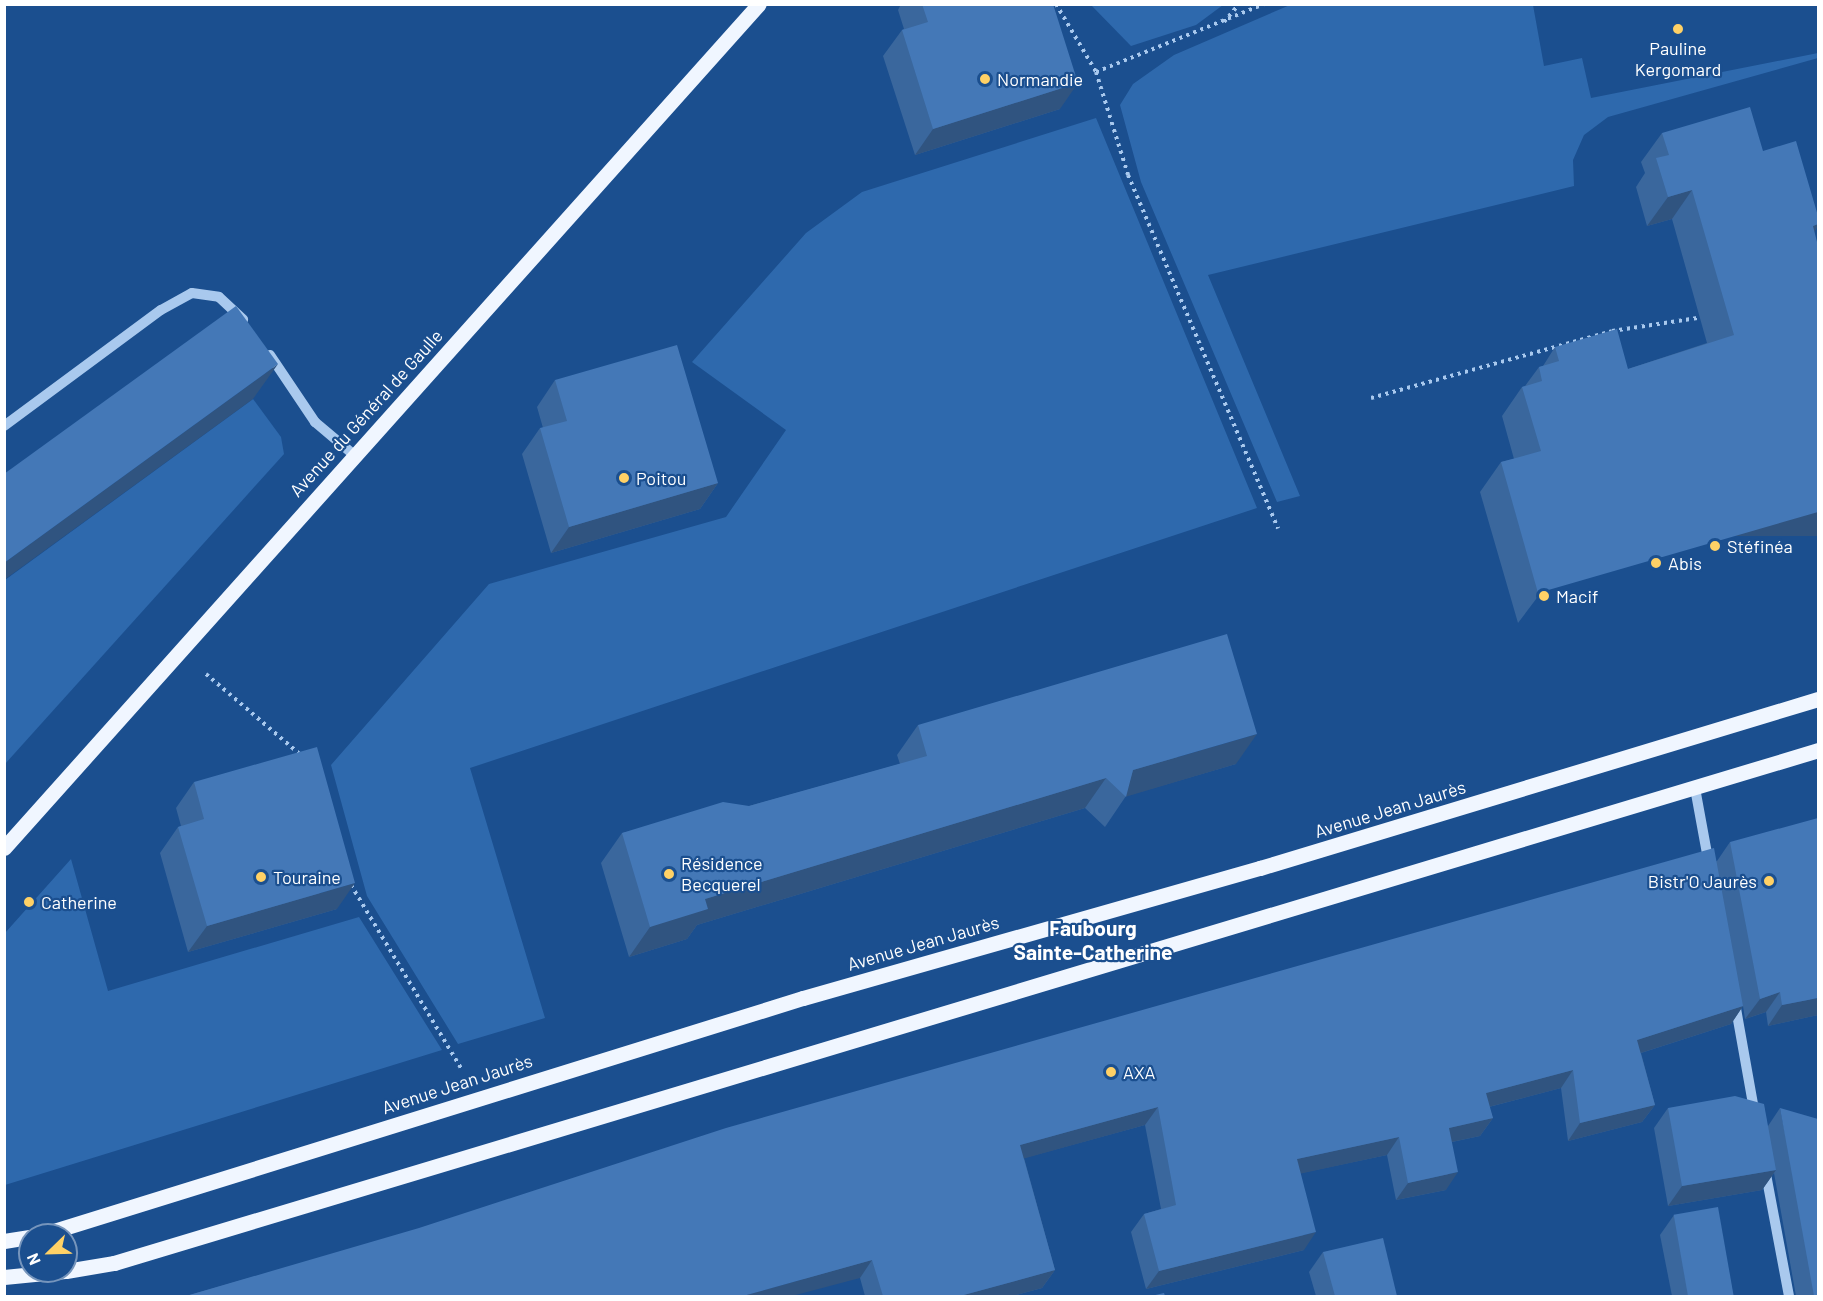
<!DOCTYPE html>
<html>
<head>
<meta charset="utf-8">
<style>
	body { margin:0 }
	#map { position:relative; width:1823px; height:1301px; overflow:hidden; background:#1b4f8f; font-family:Barlow,sans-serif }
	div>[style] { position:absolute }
	.green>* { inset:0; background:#2e69ad }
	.path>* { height:4px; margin-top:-2px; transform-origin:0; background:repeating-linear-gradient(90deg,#a9c9ee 0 3px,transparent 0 7.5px) }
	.minor>* { height:10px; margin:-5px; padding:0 5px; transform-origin:5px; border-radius:5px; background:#a9c9ee }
	.major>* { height:15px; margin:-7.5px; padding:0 7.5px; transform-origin:7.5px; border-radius:7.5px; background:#f0f6ff }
	.wall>* { inset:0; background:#3a679d }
	.shaded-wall>* { inset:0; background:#305480; transform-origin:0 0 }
	.building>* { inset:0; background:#4478b7; transform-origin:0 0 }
	.dots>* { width:16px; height:16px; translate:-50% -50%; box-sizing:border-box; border:3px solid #1b4f8f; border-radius:50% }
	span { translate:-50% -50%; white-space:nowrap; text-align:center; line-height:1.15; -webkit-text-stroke:4.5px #1b4f8f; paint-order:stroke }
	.poi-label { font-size:18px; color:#fff }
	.left { translate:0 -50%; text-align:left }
	.right { translate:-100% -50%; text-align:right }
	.street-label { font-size:18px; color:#fff }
	.quarter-label { font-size:21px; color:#fff; font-weight:700 }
	.frame { position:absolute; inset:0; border:6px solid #fff; pointer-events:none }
	.north { position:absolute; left:18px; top:1223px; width:60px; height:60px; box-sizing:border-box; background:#1b4f8f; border:2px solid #7695bc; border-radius:50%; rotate:247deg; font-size:16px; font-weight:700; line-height:24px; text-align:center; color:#fff }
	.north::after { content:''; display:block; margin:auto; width:21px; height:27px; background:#ffd166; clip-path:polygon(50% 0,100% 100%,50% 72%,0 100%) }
</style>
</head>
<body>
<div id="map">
	<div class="green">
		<div style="clip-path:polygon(1091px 5px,1223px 5px,1196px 25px,1131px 46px)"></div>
		<div style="clip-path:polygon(1290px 5px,1533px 5px,1544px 66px,1582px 58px,1591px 98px,1818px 53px,1818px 58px,1608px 117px,1584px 135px,1573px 160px,1574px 186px,1208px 275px,1300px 496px,1277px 502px,1141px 182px,1120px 105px,1133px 84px,1174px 55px)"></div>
		<div style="clip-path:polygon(1096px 118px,1257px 508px,470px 768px,545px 1018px,458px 1044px,367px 896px,331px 765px,489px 584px,726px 517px,786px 430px,692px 362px,806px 233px,862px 192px)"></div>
		<div style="clip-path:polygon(253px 399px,281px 437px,284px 454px,5px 764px,5px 580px)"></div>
		<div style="clip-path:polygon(71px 859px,108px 991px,359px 917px,442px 1050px,5px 1185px,5px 933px)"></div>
	</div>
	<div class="path">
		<div style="left:1056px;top:4px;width:79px;rotate:59.5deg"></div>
		<div style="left:1096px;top:72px;width:108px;rotate:72.7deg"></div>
		<div style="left:1128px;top:175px;width:384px;rotate:67deg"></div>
		<div style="left:1224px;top:22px;width:23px;rotate:-50deg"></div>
		<div style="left:1096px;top:72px;width:181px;rotate:-22deg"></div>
		<div style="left:1371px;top:398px;width:250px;rotate:-15.5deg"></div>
		<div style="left:1612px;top:331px;width:93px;rotate:-8.7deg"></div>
		<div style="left:206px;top:674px;width:125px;rotate:40.5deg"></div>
		<div style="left:351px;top:885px;width:214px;rotate:59deg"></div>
	</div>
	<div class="minor">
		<div style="left:270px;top:355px;width:81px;rotate:56.1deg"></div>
		<div style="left:315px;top:422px;width:51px;rotate:40.2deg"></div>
		<div style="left:4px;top:426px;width:195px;rotate:-36.5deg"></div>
		<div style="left:161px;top:310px;width:35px;rotate:-29deg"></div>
		<div style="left:192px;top:293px;width:27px;rotate:8deg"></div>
		<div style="left:219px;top:297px;width:33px;rotate:43deg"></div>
		<div style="left:1695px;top:788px;width:77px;rotate:79.6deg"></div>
		<div style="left:1735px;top:1003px;width:114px;rotate:79.9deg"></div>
		<div style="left:1765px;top:1169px;width:129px;rotate:79.3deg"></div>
	</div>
	<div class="major">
		<div style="left:4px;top:848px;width:1132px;rotate:-48.19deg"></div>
		<div style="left:41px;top:1235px;width:798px;rotate:-17.28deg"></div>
		<div style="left:803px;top:998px;width:475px;rotate:-15.9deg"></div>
		<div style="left:1260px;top:868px;width:583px;rotate:-16.85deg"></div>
		<div style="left:4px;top:1241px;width:26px;rotate:-9deg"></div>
		<div style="left:66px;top:1271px;width:49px;rotate:-9.5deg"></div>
		<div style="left:114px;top:1263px;width:1780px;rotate:-16.75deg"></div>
		<div style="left:4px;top:1277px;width:61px;rotate:-5.6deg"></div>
	</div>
	<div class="wall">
		<div style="clip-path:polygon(901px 4px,1053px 4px,1060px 109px,915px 155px,883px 56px,902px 30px,904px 29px,898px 10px)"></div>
		<div style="clip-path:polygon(1662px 133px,1763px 151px,1818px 226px,1518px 623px,1480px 492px,1501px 462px,1514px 459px,1502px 416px,1522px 387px,1525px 386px,1539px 367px,1543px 366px,1555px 347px,1628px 369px,1707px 343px,1672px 219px,1647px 226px,1636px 187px,1645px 173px,1641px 162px)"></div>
		<div style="clip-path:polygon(555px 380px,718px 483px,700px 509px,551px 553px,522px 454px,540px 428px,543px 428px,537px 407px)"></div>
		<div style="clip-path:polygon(918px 725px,1236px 764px,1126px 796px,1105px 827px,1085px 808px,697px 925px,687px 939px,629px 957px,601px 863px,622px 833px,749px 806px,900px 764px,897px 755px)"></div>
		<div style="clip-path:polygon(194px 782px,337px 909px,188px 952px,160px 853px,178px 827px,181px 826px,176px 808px)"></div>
		<div style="clip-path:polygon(1730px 842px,1818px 1015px,1768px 1026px,1766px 1012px,1745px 1019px,1743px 1006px,1731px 1024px,1641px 1053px,1655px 1105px,1642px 1122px,1568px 1141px,1561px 1088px,1489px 1107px,1493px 1118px,1480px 1136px,1452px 1142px,1446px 1190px,1396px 1200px,1387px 1155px,1301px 1173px,1304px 1250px,1146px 1289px,1131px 1232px,1144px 1214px,1161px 1209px,1145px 1125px,1024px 1158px,1055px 1270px,1042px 1288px,1012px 1296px,865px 1296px,860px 1278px,186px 1296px,1717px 861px)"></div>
		<div style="clip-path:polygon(1668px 1108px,1768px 1126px,1780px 1108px,1818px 1296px,1796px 1296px,1774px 1173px,1762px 1190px,1668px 1206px,1654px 1128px)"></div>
		<div style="clip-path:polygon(1674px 1215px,1734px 1296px,1672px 1296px,1660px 1235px)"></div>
		<div style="clip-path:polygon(1323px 1252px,1397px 1296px,1316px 1296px,1309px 1272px)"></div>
	</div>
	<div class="shaded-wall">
		<div style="clip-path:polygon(1078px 83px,1060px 109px,915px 155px,933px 129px)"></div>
		<div style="clip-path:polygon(1692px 190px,1672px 219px,1647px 226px,1668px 197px)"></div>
		<div style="clip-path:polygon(1818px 224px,1818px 226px,1800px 253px,1813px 226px)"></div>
		<div style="clip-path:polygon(278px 364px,253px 399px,4px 580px,4px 563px)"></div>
		<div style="clip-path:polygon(718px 483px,700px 509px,551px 553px,569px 527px)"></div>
		<div style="left:1818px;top:512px;width:24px;height:291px;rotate:90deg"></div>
		<div style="clip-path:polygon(1257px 734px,1236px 764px,1125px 797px,1133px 770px)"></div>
		<div style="clip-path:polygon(1106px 778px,1085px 808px,697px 925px,687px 939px,629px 957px,650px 927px,705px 899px)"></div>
		<div style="clip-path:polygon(355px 883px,337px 909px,188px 952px,207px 926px)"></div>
		<div style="clip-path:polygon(1780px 992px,1766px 1012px,1745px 1019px,1760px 999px)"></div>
		<div style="clip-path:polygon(1818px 998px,1818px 1015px,1768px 1026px,1782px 1005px)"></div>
		<div style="clip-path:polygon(1743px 1006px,1731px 1024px,1625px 1058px,1637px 1040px)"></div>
		<div style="clip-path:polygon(1573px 1070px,1561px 1088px,1473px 1111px,1486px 1093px)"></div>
		<div style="clip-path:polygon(1655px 1105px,1642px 1122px,1568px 1141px,1580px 1123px)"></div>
		<div style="clip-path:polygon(1158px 1107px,1145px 1125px,1008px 1163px,1020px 1145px)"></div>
		<div style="clip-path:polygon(1493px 1118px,1480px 1136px,1437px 1145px,1449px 1128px)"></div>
		<div style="clip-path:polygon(1399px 1137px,1387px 1155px,1285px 1177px,1297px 1159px)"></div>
		<div style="clip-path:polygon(1776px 1170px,1762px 1190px,1668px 1206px,1682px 1186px)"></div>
		<div style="clip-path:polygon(1458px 1172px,1446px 1190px,1396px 1200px,1408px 1183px)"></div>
		<div style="clip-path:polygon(1316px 1232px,1304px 1250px,1146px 1289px,1159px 1271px)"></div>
		<div style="clip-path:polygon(872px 1260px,860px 1278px,792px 1296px,742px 1296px)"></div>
		<div style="clip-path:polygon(1055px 1270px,1042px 1288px,1012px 1296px,960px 1296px)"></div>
	</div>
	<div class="building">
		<div style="clip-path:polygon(922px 4px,1053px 4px,1078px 83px,933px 129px,902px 30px,928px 22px)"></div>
		<div style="clip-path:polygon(1750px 107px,1763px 151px,1796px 141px,1818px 216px,1818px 224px,1813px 226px,1818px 246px,1818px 512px,1538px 593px,1501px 462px,1541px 451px,1522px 387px,1542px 381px,1539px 367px,1559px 361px,1555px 347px,1617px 329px,1628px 369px,1734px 335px,1692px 190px,1668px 197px,1656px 158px,1669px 155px,1662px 133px)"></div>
		<div style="clip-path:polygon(236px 306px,278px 364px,4px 563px,4px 474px)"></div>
		<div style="clip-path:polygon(677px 345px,718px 483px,569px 527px,540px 428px,567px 421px,555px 380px)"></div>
		<div style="clip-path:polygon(1227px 634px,1257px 734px,1133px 770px,1126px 797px,1106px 778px,705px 899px,708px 909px,650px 927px,622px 833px,723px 802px,749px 806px,927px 756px,918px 725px)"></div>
		<div style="clip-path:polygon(317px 747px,355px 883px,207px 926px,178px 827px,204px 819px,194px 782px)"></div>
		<div style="clip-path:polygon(1818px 818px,1818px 998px,1782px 1005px,1780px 992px,1760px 999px,1730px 842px)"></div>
		<div style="clip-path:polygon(1714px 848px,1743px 1006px,1637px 1040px,1655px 1105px,1580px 1123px,1573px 1070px,1486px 1093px,1493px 1118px,1449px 1128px,1458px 1172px,1408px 1183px,1399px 1137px,1297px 1159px,1316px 1232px,1159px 1271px,1144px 1214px,1176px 1205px,1158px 1107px,1020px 1145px,1055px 1270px,960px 1296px,883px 1296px,872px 1260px,743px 1296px,186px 1296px,419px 1228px,726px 1128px)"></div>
		<div style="clip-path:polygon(1735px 1096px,1764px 1104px,1776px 1170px,1682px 1186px,1668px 1108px)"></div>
		<div style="clip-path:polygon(1780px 1108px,1818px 1119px,1818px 1296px,1814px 1296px)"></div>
		<div style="left:1718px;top:1207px;width:90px;height:45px;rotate:80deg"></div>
		<div style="clip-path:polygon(1383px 1238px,1397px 1296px,1335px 1296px,1323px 1252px)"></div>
		<div style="clip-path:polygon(1164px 1293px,1165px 1296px,1151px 1296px)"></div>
	</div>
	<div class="dots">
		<div style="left:1678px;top:29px;background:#ffd166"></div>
		<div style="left:985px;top:79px;background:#ffd166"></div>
		<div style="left:624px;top:478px;background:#ffd166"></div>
		<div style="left:1715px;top:546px;background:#ffd166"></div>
		<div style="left:1656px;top:563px;background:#ffd166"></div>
		<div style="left:1544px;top:596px;background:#ffd166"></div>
		<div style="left:669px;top:874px;background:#ffd166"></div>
		<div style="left:261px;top:877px;background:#ffd166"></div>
		<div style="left:1769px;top:881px;background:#ffd166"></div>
		<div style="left:29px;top:902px;background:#ffd166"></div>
		<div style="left:1111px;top:1072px;background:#ffd166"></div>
	</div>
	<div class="poi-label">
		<span style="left:1678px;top:59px">Pauline<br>Kergomard</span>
		<span class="left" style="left:997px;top:79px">Normandie</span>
		<span class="left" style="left:636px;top:478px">Poitou</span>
		<span class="left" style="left:1727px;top:546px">Stéfinéa</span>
		<span class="left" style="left:1668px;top:563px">Abis</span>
		<span class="left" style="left:1556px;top:596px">Macif</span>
		<span class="left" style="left:681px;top:874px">Résidence<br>Becquerel</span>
		<span class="left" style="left:273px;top:877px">Touraine</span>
		<span class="right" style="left:1757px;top:881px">Bistr'O Jaurès</span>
		<span class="left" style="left:41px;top:902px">Catherine</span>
		<span class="left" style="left:1123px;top:1072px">AXA</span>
	</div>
	<div class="street-label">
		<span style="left:366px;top:413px;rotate:-48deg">Avenue du Général de Gaulle</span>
		<span style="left:1390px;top:809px;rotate:-17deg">Avenue Jean Jaurès</span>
		<span style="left:923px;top:943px;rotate:-16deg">Avenue Jean Jaurès</span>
		<span style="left:457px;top:1084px;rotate:-18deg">Avenue Jean Jaurès</span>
	</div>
	<div class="quarter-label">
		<span style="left:1093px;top:940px">Faubourg<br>Sainte-Catherine</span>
	</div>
	<div class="frame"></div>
	<div class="north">N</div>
</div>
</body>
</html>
